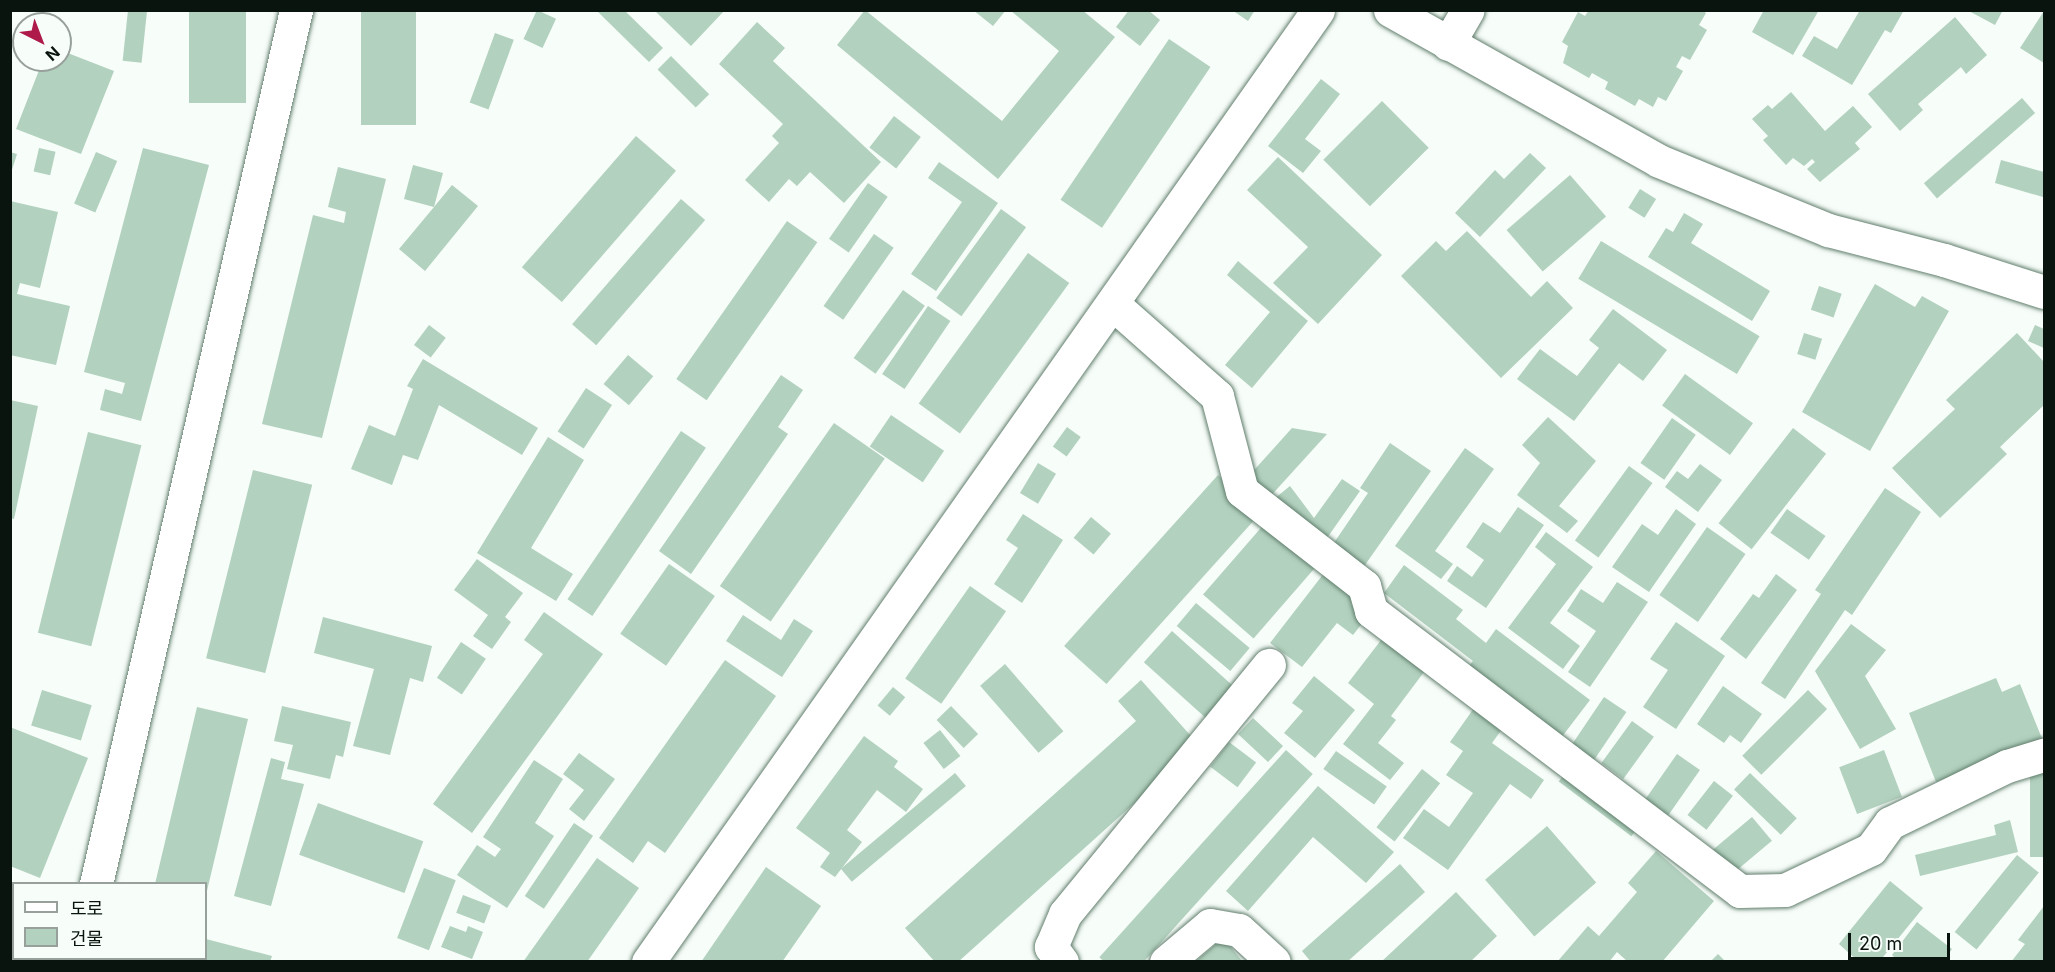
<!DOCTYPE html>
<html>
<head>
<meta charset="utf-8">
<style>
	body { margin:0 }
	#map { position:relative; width:2055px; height:972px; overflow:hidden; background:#f7fdf9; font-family:Inter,"Noto Sans KR",sans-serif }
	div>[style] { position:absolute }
	.building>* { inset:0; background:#b2d1be; transform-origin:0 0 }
	.roads { filter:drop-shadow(0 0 2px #617e6d) drop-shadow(0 0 2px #617e6d) }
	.street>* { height:33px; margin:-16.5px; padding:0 16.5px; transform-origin:16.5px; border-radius:16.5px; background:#fff }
	.secondary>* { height:33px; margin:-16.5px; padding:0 16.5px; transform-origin:16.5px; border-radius:16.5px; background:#fff }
	.primary>* { height:33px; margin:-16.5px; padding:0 16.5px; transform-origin:16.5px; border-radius:16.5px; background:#fff }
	span { translate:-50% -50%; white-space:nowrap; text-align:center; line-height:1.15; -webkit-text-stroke:6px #f7fdf9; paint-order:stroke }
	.frame { position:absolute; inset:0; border:12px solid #08140d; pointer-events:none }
	.legend { position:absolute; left:12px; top:882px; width:195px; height:78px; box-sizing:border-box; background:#f7fdf9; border:2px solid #97a09b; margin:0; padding:8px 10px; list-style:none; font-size:18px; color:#08140d }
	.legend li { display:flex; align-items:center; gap:12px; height:30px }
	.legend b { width:30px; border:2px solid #97a09b }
	.north { position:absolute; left:12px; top:12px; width:60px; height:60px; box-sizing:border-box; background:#f7fdf9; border:2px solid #97a09b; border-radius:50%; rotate:138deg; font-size:16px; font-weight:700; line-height:24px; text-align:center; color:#08140d }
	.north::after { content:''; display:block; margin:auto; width:21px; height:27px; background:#ae1b4b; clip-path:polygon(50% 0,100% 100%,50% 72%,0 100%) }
	.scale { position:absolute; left:1848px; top:933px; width:102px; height:27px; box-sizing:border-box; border:3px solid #08140d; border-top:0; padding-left:8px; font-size:18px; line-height:21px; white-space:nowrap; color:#08140d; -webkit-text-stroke:4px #f7fdf9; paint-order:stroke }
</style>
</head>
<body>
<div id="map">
	<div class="building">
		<div style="left:128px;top:10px;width:19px;height:51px;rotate:6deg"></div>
		<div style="left:189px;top:10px;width:57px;height:93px"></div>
		<div style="left:361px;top:10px;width:55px;height:115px"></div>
		<div style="left:537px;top:10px;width:21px;height:32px;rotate:25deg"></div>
		<div style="clip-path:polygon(596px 10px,624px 10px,663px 48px,649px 62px)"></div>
		<div style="clip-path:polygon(654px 10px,725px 10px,691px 46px)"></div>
		<div style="clip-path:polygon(865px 10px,1002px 121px,1059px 51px,1010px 10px,1082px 10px,1115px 37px,998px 179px,837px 45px)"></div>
		<div style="clip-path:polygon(973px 10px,1006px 10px,993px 26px)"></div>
		<div style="clip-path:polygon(1129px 10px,1148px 10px,1160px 20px,1140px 46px,1116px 27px)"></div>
		<div style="clip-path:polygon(1232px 10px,1255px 10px,1248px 21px)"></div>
		<div style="clip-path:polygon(1589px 10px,1702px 10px,1706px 13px,1699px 25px,1707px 30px,1690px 60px,1682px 56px,1676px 67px,1683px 71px,1666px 101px,1658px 97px,1653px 107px,1639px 99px,1635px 106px,1605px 89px,1608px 82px,1592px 73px,1589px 78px,1563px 63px,1568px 46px,1562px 42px,1578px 12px,1585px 16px)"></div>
		<div style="clip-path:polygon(1764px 10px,1819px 10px,1793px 55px,1752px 32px)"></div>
		<div style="clip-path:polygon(1860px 10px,1904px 10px,1891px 33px,1885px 30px,1852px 85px,1802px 56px,1814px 36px,1837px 49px)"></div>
		<div style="clip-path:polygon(1967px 10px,2003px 10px,1995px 25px)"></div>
		<div style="clip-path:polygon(2044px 11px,2044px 63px,2020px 48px)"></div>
		<div style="clip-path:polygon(1955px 17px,1987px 55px,1966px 74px,1961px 67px,1918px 104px,1923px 110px,1900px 131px,1868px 94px)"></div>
		<div style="clip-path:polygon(757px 22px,785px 48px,773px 61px,881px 162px,844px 203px,810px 172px,797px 186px,789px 179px,769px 202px,745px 180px,779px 143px,772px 136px,783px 124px,719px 64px)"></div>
		<div style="left:495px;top:33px;width:20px;height:74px;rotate:20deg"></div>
		<div style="left:1169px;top:39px;width:50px;height:194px;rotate:34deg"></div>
		<div style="clip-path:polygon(60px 50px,114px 71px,81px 154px,16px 129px,43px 60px,60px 60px)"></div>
		<div style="left:671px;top:56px;width:54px;height:19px;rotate:45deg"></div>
		<div style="clip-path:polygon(1321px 79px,1340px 94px,1305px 139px,1321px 151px,1303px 173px,1268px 146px)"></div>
		<div style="clip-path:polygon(1791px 92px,1825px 131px,1853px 106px,1872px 127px,1855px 143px,1860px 149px,1820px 182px,1807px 169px,1815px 162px,1812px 159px,1804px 166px,1793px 158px,1786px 165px,1763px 140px,1768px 136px,1752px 119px,1768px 105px,1772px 109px)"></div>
		<div style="left:2022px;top:98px;width:20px;height:130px;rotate:49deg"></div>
		<div style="left:1382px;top:101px;width:66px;height:83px;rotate:45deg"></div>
		<div style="left:894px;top:116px;width:34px;height:40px;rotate:38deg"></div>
		<div style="left:636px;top:136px;width:53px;height:174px;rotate:41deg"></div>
		<div style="left:39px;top:148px;width:17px;height:24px;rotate:13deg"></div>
		<div style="clip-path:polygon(143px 148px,209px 165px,141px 421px,100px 410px,105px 389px,122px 394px,125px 383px,84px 372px)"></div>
		<div style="clip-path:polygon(10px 152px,17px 154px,11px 173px,10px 173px)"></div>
		<div style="left:96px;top:152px;width:23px;height:56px;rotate:23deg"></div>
		<div style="clip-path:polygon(1530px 153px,1546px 168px,1480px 237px,1455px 213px,1495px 170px,1504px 179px)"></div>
		<div style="clip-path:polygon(1278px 157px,1382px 255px,1318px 324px,1273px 283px,1308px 247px,1247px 190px)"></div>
		<div style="clip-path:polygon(2001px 160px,2044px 172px,2043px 197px,1995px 183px)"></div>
		<div style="clip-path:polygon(939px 162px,998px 203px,936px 291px,911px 274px,962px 202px,928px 178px)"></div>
		<div style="clip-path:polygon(413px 165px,443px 173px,434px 207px,452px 185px,478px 206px,425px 271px,399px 249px,434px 207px,404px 199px)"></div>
		<div style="clip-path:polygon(338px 167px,386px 179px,322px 438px,262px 424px,313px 215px,344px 223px,346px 212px,328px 207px)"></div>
		<div style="left:1570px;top:175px;width:55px;height:84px;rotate:49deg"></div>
		<div style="left:868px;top:183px;width:24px;height:68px;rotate:35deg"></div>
		<div style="left:1640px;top:189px;width:19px;height:22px;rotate:32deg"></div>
		<div style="left:681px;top:199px;width:32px;height:166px;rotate:41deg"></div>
		<div style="clip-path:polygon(10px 201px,58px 212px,40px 288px,20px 283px,17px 294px,70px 306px,56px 365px,10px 355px)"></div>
		<div style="left:1001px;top:209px;width:31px;height:110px;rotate:36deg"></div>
		<div style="clip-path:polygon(1684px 213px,1703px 224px,1691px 243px,1770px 291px,1752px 321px,1648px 257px,1666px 228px,1673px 232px)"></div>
		<div style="left:787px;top:221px;width:37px;height:193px;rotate:35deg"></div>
		<div style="clip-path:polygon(1467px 231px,1531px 297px,1547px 281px,1573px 308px,1501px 378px,1401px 276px,1436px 241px,1446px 251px)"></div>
		<div style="left:874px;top:234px;width:24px;height:88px;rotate:35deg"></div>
		<div style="left:1601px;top:241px;width:185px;height:44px;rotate:31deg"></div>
		<div style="left:1028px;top:253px;width:51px;height:186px;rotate:36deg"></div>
		<div style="clip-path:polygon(1238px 261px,1308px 321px,1252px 388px,1225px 365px,1270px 312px,1227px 275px)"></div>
		<div style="clip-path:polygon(1875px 284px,1915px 307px,1922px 296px,1949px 311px,1870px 451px,1802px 412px)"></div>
		<div style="left:1819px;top:286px;width:24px;height:25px;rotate:19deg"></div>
		<div style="left:903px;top:290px;width:27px;height:84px;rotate:36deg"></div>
		<div style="left:928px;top:306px;width:27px;height:82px;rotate:34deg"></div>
		<div style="clip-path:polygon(1613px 309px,1667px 350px,1643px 381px,1619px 363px,1574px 421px,1517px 379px,1540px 349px,1577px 376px,1599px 348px,1589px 340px)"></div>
		<div style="left:429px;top:325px;width:21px;height:25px;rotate:37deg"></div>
		<div style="clip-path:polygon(2035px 325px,2044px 329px,2044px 348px,2028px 341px)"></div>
		<div style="left:1804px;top:333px;width:19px;height:22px;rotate:18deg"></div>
		<div style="clip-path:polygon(2017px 333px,2044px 362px,2044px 405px,2000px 447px,2007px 454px,1940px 518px,1892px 468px,1955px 409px,1946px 400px)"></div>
		<div style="left:628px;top:355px;width:33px;height:38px;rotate:40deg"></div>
		<div style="clip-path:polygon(423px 359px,538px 428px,522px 455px,439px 405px,418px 460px,403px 455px,392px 485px,351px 469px,369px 425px,395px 436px,413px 389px,407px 386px)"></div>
		<div style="left:1685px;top:374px;width:84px;height:39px;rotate:36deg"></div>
		<div style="clip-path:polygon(781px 375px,803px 390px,778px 427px,788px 434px,691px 574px,659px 551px)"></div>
		<div style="left:586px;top:388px;width:31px;height:52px;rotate:33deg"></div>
		<div style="clip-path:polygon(10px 400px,38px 406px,14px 519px,10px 518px)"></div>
		<div style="left:891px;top:415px;width:64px;height:38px;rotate:34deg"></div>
		<div style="clip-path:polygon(1548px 417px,1596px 461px,1559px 506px,1578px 521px,1567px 533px,1517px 495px,1540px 463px,1522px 445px)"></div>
		<div style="left:1672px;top:418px;width:29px;height:55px;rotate:35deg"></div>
		<div style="left:834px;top:423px;width:62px;height:199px;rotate:35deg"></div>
		<div style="left:1067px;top:427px;width:17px;height:24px;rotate:36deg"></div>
		<div style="clip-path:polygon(1292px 428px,1327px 434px,1268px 499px,1246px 479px)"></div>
		<div style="left:1793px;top:428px;width:42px;height:121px;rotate:38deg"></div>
		<div style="left:681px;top:431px;width:30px;height:203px;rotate:34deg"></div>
		<div style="left:88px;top:432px;width:55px;height:207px;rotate:14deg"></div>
		<div style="clip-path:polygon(548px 437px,584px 460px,531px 548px,573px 574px,556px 601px,477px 553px)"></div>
		<div style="clip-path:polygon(1390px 443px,1431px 471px,1358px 575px,1327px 553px,1368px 493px,1360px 488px)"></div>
		<div style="clip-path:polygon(1465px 448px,1494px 469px,1435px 551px,1453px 564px,1441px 579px,1395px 546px)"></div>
		<div style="left:1038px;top:463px;width:21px;height:35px;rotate:31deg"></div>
		<div style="clip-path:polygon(1700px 464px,1722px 480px,1698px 512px,1665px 487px,1677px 471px,1688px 479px)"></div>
		<div style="left:1629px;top:466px;width:29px;height:92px;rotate:36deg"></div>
		<div style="left:253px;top:470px;width:61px;height:194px;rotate:14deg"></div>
		<div style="left:1218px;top:475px;width:57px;height:230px;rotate:42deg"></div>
		<div style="clip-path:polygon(1342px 479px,1360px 491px,1320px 548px,1274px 499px,1290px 486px,1314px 518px)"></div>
		<div style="clip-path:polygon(1885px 488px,1921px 512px,1852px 615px,1845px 610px,1785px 699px,1761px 683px,1821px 594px,1815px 590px)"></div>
		<div style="clip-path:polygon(1518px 507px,1544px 525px,1486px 608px,1447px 581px,1457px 566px,1472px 577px,1484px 560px,1466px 547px,1483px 522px,1500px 533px)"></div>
		<div style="clip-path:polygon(1676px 509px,1696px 524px,1649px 592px,1612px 567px,1642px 524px,1658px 535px)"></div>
		<div style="left:1787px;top:509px;width:47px;height:29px;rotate:35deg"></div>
		<div style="clip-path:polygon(1023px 514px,1063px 540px,1022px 603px,994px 584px,1018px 548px,1006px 540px)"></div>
		<div style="left:1091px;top:517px;width:26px;height:27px;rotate:40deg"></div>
		<div style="left:1266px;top:522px;width:67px;height:96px;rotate:41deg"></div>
		<div style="left:1707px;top:527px;width:47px;height:83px;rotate:35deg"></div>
		<div style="clip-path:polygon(1546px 532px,1593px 567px,1550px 623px,1580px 646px,1563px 669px,1508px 628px,1556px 564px,1535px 547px)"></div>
		<div style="clip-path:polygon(477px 559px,523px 593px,505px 617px,511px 622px,492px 649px,473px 636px,488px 615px,454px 590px)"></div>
		<div style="left:669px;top:564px;width:56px;height:85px;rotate:35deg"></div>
		<div style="clip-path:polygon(1404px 565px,1463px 610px,1456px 619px,1486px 643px,1496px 629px,1590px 700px,1561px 738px,1468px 667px,1473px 661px,1384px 593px)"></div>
		<div style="clip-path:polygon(1328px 568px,1360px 593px,1351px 604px,1367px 617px,1353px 635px,1337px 623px,1302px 667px,1270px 643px)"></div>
		<div style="clip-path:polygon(1776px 574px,1797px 590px,1746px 659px,1720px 639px,1753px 594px,1759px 598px)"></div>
		<div style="clip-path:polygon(1617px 582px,1648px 602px,1590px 687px,1568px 672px,1596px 631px,1567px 611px,1581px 589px,1603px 603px)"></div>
		<div style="left:970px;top:586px;width:44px;height:113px;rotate:35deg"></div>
		<div style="left:1196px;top:603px;width:70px;height:30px;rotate:40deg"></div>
		<div style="clip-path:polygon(544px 612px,603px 654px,472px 833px,433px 804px,543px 654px,524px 640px)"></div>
		<div style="clip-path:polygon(743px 615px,781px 640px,794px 619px,813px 631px,782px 677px,726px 641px)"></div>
		<div style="clip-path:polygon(323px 617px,432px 646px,423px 682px,410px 678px,390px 755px,353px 746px,374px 669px,314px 653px)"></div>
		<div style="clip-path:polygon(1676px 622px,1725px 656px,1676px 729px,1643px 707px,1668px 670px,1650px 659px)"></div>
		<div style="clip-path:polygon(1851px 624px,1886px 650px,1865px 676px,1896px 729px,1860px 749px,1815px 671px)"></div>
		<div style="left:1172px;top:631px;width:86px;height:42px;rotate:42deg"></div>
		<div style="clip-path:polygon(1388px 631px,1430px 664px,1391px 716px,1396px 720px,1378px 743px,1404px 763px,1390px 780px,1343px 744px,1374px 704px,1348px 683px)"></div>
		<div style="left:461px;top:642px;width:30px;height:43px;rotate:34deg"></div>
		<div style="clip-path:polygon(725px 660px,776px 696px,665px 853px,648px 841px,633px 863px,599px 838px)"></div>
		<div style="left:1005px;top:664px;width:89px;height:33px;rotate:49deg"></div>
		<div style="clip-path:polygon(1314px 676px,1355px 710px,1315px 758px,1284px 733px,1303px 711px,1292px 703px)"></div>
		<div style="clip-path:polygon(1996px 678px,2002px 692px,2020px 684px,2043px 741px,1936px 782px,1909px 713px)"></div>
		<div style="clip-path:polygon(1141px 680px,1199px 745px,958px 962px,935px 962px,905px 928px,1136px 721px,1118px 701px)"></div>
		<div style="clip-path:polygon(1723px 686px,1762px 714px,1741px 743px,1730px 735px,1724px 743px,1697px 724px)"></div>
		<div style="left:893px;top:687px;width:16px;height:24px;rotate:40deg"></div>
		<div style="left:42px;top:690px;width:52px;height:37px;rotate:17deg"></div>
		<div style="left:1808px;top:690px;width:27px;height:93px;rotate:45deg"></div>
		<div style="left:1604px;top:697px;width:27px;height:67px;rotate:34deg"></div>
		<div style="clip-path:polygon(1479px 701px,1508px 721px,1492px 743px,1544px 780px,1531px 799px,1510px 784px,1448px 870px,1403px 838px,1424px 809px,1449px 827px,1473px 793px,1446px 775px,1463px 751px,1450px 742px)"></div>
		<div style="clip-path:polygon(282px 706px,351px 722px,343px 757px,336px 755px,330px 779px,287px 769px,293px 745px,274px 741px)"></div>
		<div style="left:951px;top:706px;width:39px;height:20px;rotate:46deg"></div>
		<div style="clip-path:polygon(197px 707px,248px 719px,206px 895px,206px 884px,155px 884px)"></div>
		<div style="left:1253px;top:718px;width:41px;height:22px;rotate:43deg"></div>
		<div style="left:1632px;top:721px;width:27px;height:52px;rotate:36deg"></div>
		<div style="clip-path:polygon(10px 727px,88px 758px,40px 878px,10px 866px)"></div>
		<div style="left:940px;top:730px;width:33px;height:21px;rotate:52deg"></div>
		<div style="clip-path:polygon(864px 736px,898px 761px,894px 767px,923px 789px,906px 812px,877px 790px,847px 830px,862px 842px,835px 877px,820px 867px,830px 853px,796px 828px)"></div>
		<div style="left:1229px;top:742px;width:34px;height:31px;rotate:37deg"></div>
		<div style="left:1286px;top:750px;width:36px;height:279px;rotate:42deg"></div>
		<div style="left:1884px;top:750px;width:50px;height:48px;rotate:69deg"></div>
		<div style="left:1336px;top:751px;width:62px;height:22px;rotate:35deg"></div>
		<div style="clip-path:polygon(579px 753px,615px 779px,584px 821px,569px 809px,584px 790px,563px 774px)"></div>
		<div style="left:1677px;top:754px;width:28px;height:64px;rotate:35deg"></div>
		<div style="clip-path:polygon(271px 758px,285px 762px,281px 779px,304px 784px,271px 906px,234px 896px)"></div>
		<div style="clip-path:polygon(534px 760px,563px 779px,535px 823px,554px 836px,507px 908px,457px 875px,477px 845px,495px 857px,501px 849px,483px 837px)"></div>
		<div style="left:1569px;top:768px;width:91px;height:17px;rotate:37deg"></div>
		<div style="left:1422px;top:769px;width:23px;height:74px;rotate:38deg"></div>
		<div style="left:2044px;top:772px;width:85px;height:14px;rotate:90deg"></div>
		<div style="left:955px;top:773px;width:17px;height:149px;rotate:50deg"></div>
		<div style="left:1750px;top:773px;width:65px;height:23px;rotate:44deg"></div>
		<div style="left:1714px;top:781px;width:24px;height:43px;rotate:38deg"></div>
		<div style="clip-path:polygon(1318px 786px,1394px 852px,1366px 883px,1313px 837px,1248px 911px,1226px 891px)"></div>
		<div style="left:318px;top:803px;width:112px;height:55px;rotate:20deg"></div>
		<div style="left:1752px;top:817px;width:31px;height:53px;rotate:50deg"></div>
		<div style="clip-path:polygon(2010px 820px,2018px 852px,1920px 876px,1915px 855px,1996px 835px,1994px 825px)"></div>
		<div style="left:574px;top:823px;width:23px;height:88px;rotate:34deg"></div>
		<div style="left:1547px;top:826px;width:75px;height:82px;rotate:49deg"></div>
		<div style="clip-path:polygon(1656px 851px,1714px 901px,1662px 962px,1628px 962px,1617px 952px,1609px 962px,1557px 962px,1588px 926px,1599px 936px,1637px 892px,1628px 883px)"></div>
		<div style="left:2017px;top:855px;width:28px;height:99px;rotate:39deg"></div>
		<div style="clip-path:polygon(597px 858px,639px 888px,587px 962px,523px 962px)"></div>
		<div style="clip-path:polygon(1400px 864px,1425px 892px,1347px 962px,1311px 962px,1302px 951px)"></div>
		<div style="clip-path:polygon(766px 867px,821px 906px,782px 962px,701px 962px)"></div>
		<div style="left:424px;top:868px;width:34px;height:75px;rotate:21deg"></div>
		<div style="clip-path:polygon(1890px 881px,1923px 908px,1879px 962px,1859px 962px,1839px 944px)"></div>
		<div style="clip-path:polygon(1456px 892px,1497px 936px,1470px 962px,1381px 962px)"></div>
		<div style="left:463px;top:895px;width:30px;height:19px;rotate:21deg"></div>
		<div style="clip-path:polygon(2044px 906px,2044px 962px,2011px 962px,2025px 944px,2018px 940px)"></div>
		<div style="clip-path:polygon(1917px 922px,1952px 949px,1943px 962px,1899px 962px,1892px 955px)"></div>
		<div style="clip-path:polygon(450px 926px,466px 932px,468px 926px,483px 932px,472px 959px,441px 947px)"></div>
		<div style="clip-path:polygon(1223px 938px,1243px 962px,1195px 962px)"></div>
		<div style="clip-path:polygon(206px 939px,272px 956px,270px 962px,164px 962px,206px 958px)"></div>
		<div style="clip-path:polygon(1718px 954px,1726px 962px,1710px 962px)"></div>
	</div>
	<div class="roads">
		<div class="street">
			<div style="left:1448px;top:44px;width:39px;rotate:-60deg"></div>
			<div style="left:1113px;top:304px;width:139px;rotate:41.5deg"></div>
			<div style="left:1217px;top:396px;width:98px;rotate:75.3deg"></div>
			<div style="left:1242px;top:491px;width:155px;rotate:37.9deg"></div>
			<div style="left:1364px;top:586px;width:26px;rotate:74deg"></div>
			<div style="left:1371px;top:611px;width:463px;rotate:37.2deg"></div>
			<div style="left:1740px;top:891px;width:45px;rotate:-1.3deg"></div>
			<div style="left:1785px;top:890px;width:95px;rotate:-25.5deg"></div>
			<div style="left:1871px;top:849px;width:32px;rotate:-54deg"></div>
			<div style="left:1890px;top:823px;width:130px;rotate:-26deg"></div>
			<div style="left:2007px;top:766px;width:39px;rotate:-17deg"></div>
			<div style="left:1062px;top:962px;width:19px;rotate:-126deg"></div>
			<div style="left:1051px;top:947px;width:36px;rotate:-67deg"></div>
			<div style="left:1065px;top:914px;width:322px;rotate:-50.7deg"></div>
			<div style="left:1166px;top:962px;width:57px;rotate:-40.1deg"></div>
			<div style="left:1210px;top:925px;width:29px;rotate:10deg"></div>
			<div style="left:1239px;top:930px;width:47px;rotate:42.4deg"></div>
		</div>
		<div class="secondary">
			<div style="left:96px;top:884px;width:897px;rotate:-77.11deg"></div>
			<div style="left:75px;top:962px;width:4px;rotate:-76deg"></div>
		</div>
		<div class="primary">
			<div style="left:1390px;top:10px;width:308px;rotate:29.3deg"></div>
			<div style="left:1659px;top:161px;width:183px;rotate:22.2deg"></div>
			<div style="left:1828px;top:230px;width:120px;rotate:14.5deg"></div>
			<div style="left:1944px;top:260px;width:105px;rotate:17.7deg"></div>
			<div style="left:648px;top:962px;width:1164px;rotate:-54.86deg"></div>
		</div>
	</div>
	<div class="frame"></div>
	<ul class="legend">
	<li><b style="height:8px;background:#fff"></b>도로</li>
	<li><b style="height:16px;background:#b2d1be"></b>건물</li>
	</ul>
	<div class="north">N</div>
	<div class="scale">20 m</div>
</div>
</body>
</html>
